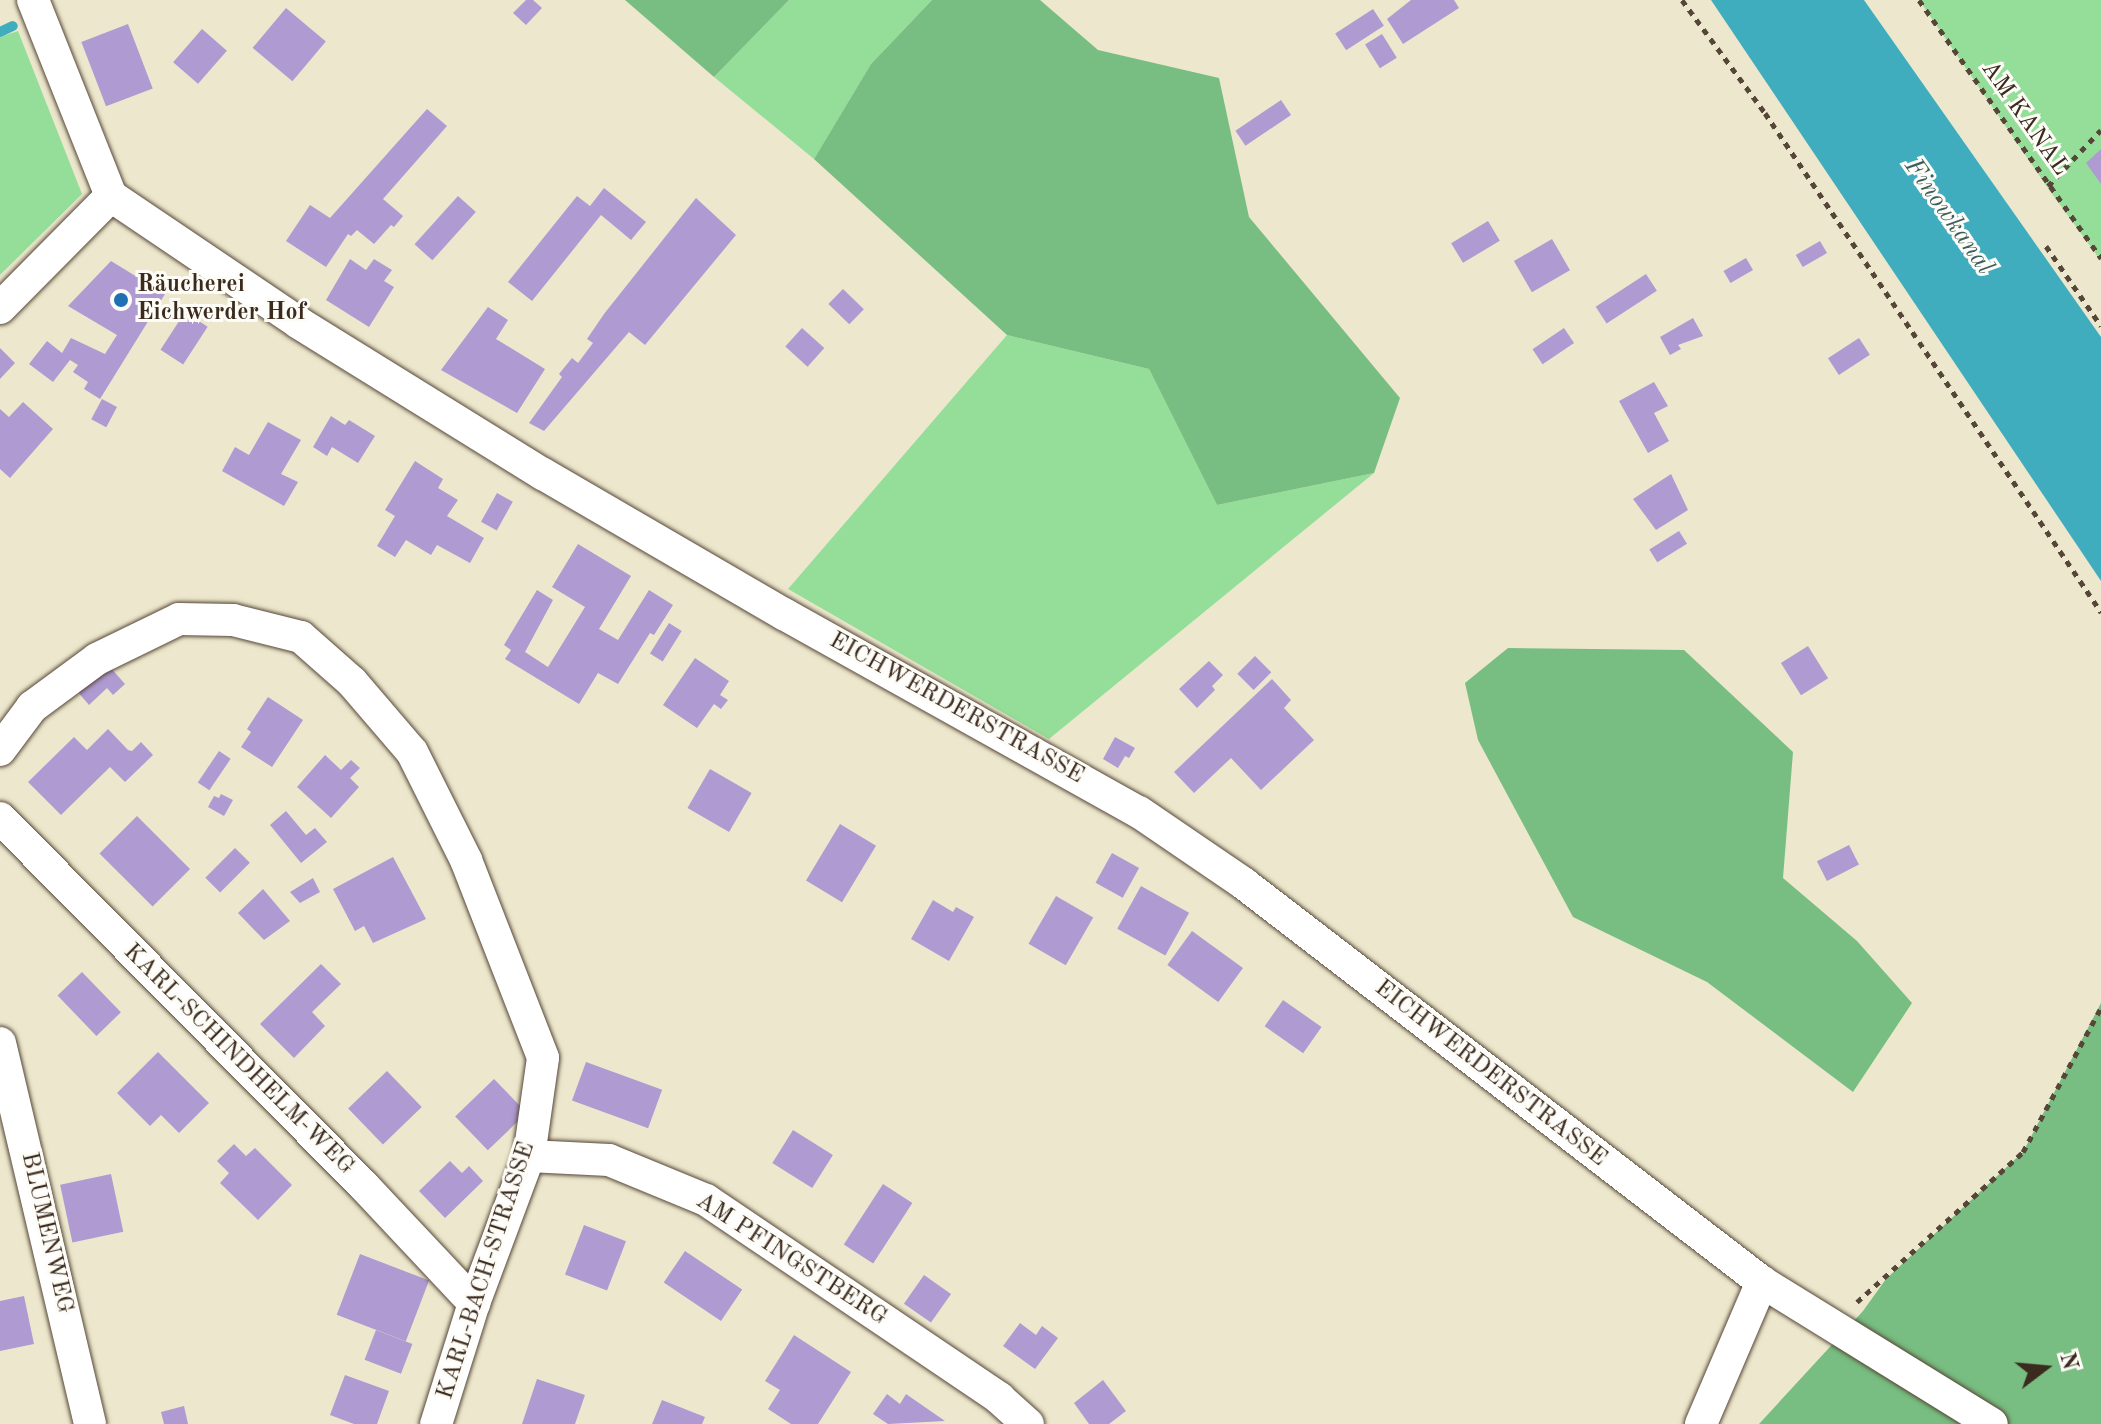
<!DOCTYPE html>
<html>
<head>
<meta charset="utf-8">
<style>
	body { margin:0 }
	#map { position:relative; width:2101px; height:1424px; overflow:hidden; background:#ede8cd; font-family:"Old Standard TT",serif }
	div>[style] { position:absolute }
	.green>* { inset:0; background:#95de99 }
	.forest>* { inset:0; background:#78bd81 }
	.water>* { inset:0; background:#40adbf }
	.stream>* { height:10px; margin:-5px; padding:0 5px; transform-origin:5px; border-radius:5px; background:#40adbf }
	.building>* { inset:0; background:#af9ad2; transform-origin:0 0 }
	.path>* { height:5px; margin-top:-2.5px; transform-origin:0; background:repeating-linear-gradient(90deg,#564638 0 6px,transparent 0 12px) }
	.roads { filter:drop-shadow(0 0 2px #564638) drop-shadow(0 0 2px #564638) }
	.street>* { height:32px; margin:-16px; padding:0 16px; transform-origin:16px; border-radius:16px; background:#fff }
	.dots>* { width:22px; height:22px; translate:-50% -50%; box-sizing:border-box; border:4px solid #fdfcf7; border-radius:50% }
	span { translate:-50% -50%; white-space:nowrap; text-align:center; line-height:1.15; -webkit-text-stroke:6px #fdfcf7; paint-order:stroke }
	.street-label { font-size:24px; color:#3b2a1e }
	.poi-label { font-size:24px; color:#3b2a1e; font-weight:700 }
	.left { translate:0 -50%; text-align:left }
	.water-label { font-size:26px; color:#3d5e5e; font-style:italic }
	.north { position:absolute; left:2005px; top:1328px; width:80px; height:80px; -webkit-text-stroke:6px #fdfcf7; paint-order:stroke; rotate:74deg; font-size:22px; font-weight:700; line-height:32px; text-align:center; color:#3b2a1e }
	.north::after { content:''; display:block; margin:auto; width:28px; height:36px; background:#3b2a1e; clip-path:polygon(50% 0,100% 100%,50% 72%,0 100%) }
</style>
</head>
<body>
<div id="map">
	<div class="green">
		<div style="clip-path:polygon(789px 0,932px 0,871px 64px,814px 159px,714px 77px)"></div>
		<div style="clip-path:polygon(1919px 0,2101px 0,2101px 261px,2050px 191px)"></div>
		<div style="clip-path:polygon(18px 31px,82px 194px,0 275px,0 37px)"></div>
		<div style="clip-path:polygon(1007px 335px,1149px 369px,1217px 505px,1374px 473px,1049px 739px,788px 589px)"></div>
	</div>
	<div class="forest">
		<div style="clip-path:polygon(625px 0,789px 0,714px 77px)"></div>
		<div style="clip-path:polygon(932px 0,1040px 0,1098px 50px,1219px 78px,1249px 217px,1400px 398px,1374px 473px,1217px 505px,1149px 369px,1007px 335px,814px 159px,871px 64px)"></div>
		<div style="clip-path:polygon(1508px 648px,1684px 650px,1793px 752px,1783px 878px,1857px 941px,1912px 1003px,1853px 1092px,1707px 982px,1573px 917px,1478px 740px,1465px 683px)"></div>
		<div style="clip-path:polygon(2101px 1003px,2101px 1424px,1759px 1424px,1863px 1311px,1886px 1279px,2023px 1152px)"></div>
	</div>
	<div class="water">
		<div style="clip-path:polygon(1711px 0,1864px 0,2101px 337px,2101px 581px)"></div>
	</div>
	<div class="stream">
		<div style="left:0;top:32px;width:14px;rotate:-25deg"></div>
	</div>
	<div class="building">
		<div style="clip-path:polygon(526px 0,533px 0,542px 8px,526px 25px,513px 13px)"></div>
		<div style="clip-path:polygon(1411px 0,1454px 0,1459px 8px,1403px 44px,1387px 19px)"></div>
		<div style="left:286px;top:8px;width:52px;height:52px;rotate:40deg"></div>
		<div style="left:1373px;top:9px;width:20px;height:45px;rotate:57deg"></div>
		<div style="left:128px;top:24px;width:69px;height:50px;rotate:69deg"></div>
		<div style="left:202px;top:29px;width:33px;height:44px;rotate:41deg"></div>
		<div style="left:1382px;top:34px;width:28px;height:20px;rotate:58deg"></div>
		<div style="left:1281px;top:100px;width:18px;height:55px;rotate:56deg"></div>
		<div style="clip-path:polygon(427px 109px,447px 126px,383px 199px,403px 216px,394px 227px,391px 225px,374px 244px,357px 230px,351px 236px,348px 234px,326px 267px,286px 241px,310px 205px,330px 218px)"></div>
		<div style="clip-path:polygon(2101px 149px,2101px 184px,2086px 163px)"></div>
		<div style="clip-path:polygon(604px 188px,646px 222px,631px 240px,601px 215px,532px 301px,508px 282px,577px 196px,590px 206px)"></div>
		<div style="left:458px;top:196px;width:24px;height:65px;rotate:42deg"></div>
		<div style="clip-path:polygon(696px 198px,736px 235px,645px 345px,629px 332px,544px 431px,529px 423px,562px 377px,559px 374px,572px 358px,578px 363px,593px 343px,587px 339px,604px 314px)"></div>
		<div style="left:1488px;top:221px;width:23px;height:43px;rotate:59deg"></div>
		<div style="left:1552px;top:239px;width:36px;height:44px;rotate:60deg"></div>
		<div style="left:1820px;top:241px;width:14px;height:28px;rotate:60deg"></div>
		<div style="left:1746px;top:258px;width:14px;height:26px;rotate:60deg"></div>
		<div style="clip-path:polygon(350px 259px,366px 270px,374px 259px,392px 270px,384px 281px,394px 287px,369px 327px,326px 300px)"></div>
		<div style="clip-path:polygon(111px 261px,165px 294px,100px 399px,84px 389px,88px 382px,73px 372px,78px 365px,70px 360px,53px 382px,29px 364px,47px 341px,62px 353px,71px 338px,105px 354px,117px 335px,68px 306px)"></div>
		<div style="left:1646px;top:274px;width:20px;height:60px;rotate:57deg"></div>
		<div style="left:843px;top:289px;width:29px;height:21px;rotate:44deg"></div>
		<div style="clip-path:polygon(488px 307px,508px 320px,496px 339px,545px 369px,517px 413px,441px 370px)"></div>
		<div style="left:185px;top:312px;width:27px;height:45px;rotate:33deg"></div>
		<div style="clip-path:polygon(1693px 318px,1703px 336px,1678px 345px,1681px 349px,1670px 355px,1660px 337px)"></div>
		<div style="left:802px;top:328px;width:30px;height:25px;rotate:42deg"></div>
		<div style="left:1564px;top:328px;width:18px;height:38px;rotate:56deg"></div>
		<div style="left:1859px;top:338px;width:20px;height:37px;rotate:57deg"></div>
		<div style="clip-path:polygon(0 348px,15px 363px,0 379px)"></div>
		<div style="clip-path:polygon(1654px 382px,1668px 406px,1654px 413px,1669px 441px,1648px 453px,1619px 401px)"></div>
		<div style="left:102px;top:399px;width:17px;height:23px;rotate:28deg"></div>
		<div style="clip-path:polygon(23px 402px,53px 429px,10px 478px,0 469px,0 409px,9px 417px)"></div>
		<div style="clip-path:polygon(331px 416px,345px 425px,349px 420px,375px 436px,358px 463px,332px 447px,327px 456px,313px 447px)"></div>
		<div style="clip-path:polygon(268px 422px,301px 440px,281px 474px,298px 482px,284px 506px,222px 471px,235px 447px,249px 455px)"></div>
		<div style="clip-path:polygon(415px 461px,443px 479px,438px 488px,458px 500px,447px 516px,484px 538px,470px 563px,437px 545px,431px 555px,406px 540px,395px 557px,377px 546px,395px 516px,385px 510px)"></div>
		<div style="clip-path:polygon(1671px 474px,1688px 510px,1656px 530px,1633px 499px)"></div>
		<div style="left:497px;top:493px;width:18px;height:33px;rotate:29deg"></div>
		<div style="left:1679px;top:531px;width:15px;height:35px;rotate:58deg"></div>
		<div style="clip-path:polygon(578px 544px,631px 576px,599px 629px,618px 640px,649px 590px,673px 605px,654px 635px,650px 633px,618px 684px,598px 673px,579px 704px,505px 659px,511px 650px,504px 645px,537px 590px,553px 600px,525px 652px,548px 667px,585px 607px,552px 587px)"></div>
		<div style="left:669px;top:623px;width:15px;height:36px;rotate:32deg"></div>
		<div style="left:1808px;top:646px;width:38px;height:32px;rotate:58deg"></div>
		<div style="left:1255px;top:656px;width:23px;height:25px;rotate:45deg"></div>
		<div style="clip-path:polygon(695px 658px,729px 681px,720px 695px,728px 700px,721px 709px,714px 704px,697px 728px,663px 705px)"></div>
		<div style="clip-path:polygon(1209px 661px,1223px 675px,1212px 686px,1215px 690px,1197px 708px,1179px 689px)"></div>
		<div style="clip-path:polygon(110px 667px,125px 684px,113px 695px,107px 688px,89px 705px,77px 691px)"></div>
		<div style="clip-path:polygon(1272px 679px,1291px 700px,1284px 708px,1314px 740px,1261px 790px,1231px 758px,1194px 793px,1174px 772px)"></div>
		<div style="clip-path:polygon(268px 697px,303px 720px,272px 767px,241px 747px,251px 732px,247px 729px)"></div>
		<div style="clip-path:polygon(108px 729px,128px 750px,132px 751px,141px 742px,153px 755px,125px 782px,110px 767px,61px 815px,28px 782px,74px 737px,87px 750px)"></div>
		<div style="clip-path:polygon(1115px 737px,1135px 748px,1129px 758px,1125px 756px,1118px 768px,1103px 759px)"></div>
		<div style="left:219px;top:751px;width:14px;height:38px;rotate:34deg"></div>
		<div style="clip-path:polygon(325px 755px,341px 770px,351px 760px,360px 768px,350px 778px,359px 787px,331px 818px,297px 787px)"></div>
		<div style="left:710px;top:769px;width:48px;height:45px;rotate:30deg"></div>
		<div style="clip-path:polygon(221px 794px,233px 800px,224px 816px,208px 807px,214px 796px,219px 798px)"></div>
		<div style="clip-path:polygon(286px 811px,306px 835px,315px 828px,327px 842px,301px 863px,270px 825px)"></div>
		<div style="left:137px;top:816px;width:75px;height:53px;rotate:45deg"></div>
		<div style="left:840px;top:824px;width:42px;height:66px;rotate:31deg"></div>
		<div style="left:1849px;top:845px;width:22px;height:36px;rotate:63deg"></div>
		<div style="left:235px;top:848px;width:21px;height:42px;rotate:45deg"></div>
		<div style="left:1112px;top:853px;width:31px;height:34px;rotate:29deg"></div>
		<div style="clip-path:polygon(393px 857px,426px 919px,373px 943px,364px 926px,355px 931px,333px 889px)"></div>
		<div style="clip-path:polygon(313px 878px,320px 892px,300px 903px,290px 892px)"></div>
		<div style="left:1141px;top:886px;width:55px;height:49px;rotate:29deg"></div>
		<div style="clip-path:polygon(263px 889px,290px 921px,264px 940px,238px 913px)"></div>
		<div style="left:1056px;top:896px;width:43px;height:55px;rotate:30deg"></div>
		<div style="clip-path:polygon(933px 900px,953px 912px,956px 907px,974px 917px,949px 961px,911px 939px)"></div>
		<div style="left:1192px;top:931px;width:63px;height:42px;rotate:36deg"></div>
		<div style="clip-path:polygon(321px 964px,341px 984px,312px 1012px,325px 1026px,294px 1058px,260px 1024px)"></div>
		<div style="left:82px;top:972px;width:56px;height:34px;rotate:46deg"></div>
		<div style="left:1283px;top:1000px;width:47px;height:32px;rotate:35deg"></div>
		<div style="clip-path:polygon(158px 1052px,209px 1103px,179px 1133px,161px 1115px,150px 1126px,117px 1093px)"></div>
		<div style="left:586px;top:1062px;width:81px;height:41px;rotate:20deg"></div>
		<div style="left:387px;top:1071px;width:50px;height:54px;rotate:46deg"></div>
		<div style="left:494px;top:1079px;width:47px;height:54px;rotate:46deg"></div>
		<div style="left:793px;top:1130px;width:47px;height:39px;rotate:32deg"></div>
		<div style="clip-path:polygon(234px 1144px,246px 1156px,255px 1148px,292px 1185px,258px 1220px,220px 1183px,229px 1173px,217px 1161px)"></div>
		<div style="clip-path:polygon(450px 1161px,462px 1173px,469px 1166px,483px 1181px,445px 1218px,419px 1191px)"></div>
		<div style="left:111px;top:1174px;width:59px;height:52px;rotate:78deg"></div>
		<div style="left:883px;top:1184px;width:35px;height:72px;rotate:33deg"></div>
		<div style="left:584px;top:1225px;width:45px;height:53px;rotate:21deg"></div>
		<div style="left:685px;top:1251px;width:69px;height:38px;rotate:34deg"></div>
		<div style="left:360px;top:1254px;width:74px;height:65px;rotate:21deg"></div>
		<div style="left:924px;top:1275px;width:33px;height:35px;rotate:35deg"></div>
		<div style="clip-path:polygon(24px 1296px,34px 1344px,0 1351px,0 1301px)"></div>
		<div style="clip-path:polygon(1020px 1323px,1036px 1335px,1042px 1326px,1058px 1338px,1035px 1369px,1003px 1346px)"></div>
		<div style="left:376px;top:1330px;width:39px;height:32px;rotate:21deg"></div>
		<div style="clip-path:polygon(794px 1335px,851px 1372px,818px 1424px,791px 1424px,768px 1409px,780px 1390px,765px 1381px)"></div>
		<div style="clip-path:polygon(345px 1375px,389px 1391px,377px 1424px,354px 1424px,330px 1415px)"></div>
		<div style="clip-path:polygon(537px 1379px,585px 1395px,575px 1424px,522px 1424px)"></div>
		<div style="clip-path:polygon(1103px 1380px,1126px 1411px,1109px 1424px,1089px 1424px,1074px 1403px)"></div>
		<div style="clip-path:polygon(887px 1394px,900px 1404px,906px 1394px,945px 1421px,888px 1424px,873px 1414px)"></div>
		<div style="clip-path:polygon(662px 1400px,705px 1417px,702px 1424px,652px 1424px)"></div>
		<div style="clip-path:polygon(184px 1406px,188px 1424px,164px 1424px,161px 1412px)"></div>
	</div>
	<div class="path">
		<div style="left:1682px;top:0;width:140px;rotate:53.7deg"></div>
		<div style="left:1765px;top:113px;width:602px;rotate:56.05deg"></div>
		<div style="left:1919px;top:0;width:316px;rotate:54.8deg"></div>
		<div style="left:2048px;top:186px;width:77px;rotate:-46.6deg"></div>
		<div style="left:2046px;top:246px;width:97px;rotate:55.5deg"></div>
		<div style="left:1857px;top:1302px;width:224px;rotate:-42.1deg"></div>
		<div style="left:2023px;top:1152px;width:164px;rotate:-61.6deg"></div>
	</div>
	<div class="roads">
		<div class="street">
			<div style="left:33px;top:0;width:211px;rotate:68.3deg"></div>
			<div style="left:111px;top:196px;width:227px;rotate:34deg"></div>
			<div style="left:299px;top:323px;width:287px;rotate:31.8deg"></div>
			<div style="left:543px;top:474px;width:279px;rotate:30.2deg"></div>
			<div style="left:784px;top:614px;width:406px;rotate:29.2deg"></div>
			<div style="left:1139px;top:812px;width:126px;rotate:34.3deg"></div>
			<div style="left:1243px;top:883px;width:655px;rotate:37.55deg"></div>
			<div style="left:1762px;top:1282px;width:270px;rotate:31.7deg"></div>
			<div style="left:0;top:308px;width:158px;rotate:-45.3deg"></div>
			<div style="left:0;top:750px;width:54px;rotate:-53.3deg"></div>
			<div style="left:32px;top:707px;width:81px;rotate:-36.4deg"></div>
			<div style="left:97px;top:659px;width:91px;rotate:-26deg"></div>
			<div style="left:179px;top:619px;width:54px;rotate:1.1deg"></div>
			<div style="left:233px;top:620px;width:70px;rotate:14deg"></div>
			<div style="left:301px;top:637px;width:68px;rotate:41.4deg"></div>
			<div style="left:352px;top:682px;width:92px;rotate:49.4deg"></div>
			<div style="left:412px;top:752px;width:121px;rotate:63.4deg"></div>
			<div style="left:466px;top:860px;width:212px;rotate:68.7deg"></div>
			<div style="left:543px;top:1058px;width:99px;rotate:98.1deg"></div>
			<div style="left:529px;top:1156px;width:157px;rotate:110.5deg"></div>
			<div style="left:474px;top:1303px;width:127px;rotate:107.4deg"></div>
			<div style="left:0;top:818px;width:518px;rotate:45.31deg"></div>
			<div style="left:364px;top:1186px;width:161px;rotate:46.8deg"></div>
			<div style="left:0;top:1043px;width:391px;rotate:76.7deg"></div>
			<div style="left:529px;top:1156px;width:80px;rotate:2.9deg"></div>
			<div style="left:609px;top:1160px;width:105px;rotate:22.4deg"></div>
			<div style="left:706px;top:1200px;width:354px;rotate:34deg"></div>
			<div style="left:999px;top:1398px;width:39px;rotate:42deg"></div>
			<div style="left:1701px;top:1424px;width:155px;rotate:-66.8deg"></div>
		</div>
	</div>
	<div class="dots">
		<div style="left:121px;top:300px;background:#1f6fb2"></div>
	</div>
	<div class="street-label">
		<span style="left:2024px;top:119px;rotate:55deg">AM KANAL</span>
		<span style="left:956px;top:709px;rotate:29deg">EICHWERDERSTRASSE</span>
		<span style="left:238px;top:1060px;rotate:45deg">KARL-SCHINDHELM-WEG</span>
		<span style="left:1490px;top:1074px;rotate:38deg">EICHWERDERSTRASSE</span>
		<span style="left:46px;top:1233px;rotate:77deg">BLUMENWEG</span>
		<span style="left:791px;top:1260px;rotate:33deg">AM PFINGSTBERG</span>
		<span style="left:487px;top:1271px;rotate:-72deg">KARL-BACH-STRASSE</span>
	</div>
	<div class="poi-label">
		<span class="left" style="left:137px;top:300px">Räucherei<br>Eichwerder Hof</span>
	</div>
	<div class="water-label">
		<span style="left:1948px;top:217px;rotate:55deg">Finowkanal</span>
	</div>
	<div class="north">N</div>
</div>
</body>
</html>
